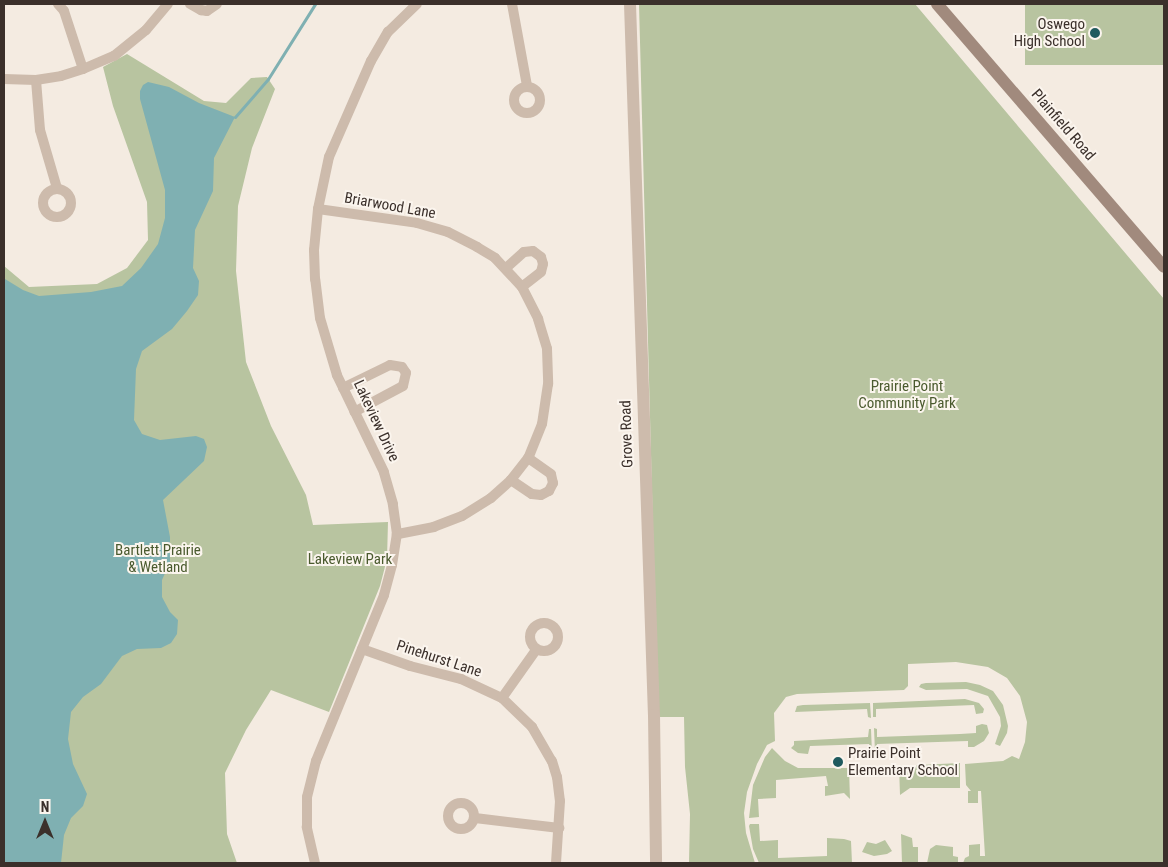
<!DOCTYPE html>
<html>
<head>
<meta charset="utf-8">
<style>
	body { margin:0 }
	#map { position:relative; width:1168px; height:867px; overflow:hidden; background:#f4ebe1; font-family:"Roboto Condensed",sans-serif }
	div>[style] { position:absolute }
	.green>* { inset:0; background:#b8c4a0; transform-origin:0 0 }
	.water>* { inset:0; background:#7fb0b2 }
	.stream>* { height:3px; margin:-1.5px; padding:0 1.5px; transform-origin:1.5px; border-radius:1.5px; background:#7fb0b2 }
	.minor>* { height:10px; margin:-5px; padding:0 5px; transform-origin:5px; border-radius:5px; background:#cdbbac }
	.minor>.ring { margin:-5px; padding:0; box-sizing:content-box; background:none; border:10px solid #cdbbac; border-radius:50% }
	.tertiary>* { height:12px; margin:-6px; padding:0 6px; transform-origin:6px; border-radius:6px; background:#cdbbac }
	.secondary>* { height:12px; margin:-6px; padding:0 6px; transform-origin:6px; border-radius:6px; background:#a18a7d }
	.dots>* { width:14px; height:14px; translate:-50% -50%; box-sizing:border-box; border:2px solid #fbf5ee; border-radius:50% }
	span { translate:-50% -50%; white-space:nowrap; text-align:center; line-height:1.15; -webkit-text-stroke:4px #fbf5ee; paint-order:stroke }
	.poi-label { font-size:15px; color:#3b302b }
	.right { translate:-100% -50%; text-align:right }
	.left { translate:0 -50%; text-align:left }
	.street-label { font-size:15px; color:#3b302b }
	.park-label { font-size:15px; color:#4a5a2e }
	.frame { position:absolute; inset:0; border:5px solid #3b302b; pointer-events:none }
	.north { position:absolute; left:20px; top:797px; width:50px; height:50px; -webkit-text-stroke:4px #fbf5ee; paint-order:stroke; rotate:0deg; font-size:14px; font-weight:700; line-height:20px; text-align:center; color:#3b302b }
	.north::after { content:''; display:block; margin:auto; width:18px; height:22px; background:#3b302b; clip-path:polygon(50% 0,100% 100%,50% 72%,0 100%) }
</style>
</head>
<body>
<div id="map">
	<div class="green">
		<div style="clip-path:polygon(639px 4px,915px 4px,1164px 299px,1164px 863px,963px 863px,965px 858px,969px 856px,969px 845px,980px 844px,980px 856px,985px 856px,981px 791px,978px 791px,978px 803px,968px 803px,968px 791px,971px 791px,966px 785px,965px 764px,1003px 761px,1012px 756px,1019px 759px,1025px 742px,1027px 722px,1020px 696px,1007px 678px,988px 667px,956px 662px,908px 664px,908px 686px,904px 690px,797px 694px,786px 697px,774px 713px,775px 741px,767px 745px,757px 764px,747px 792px,744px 813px,746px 833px,755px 863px,689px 863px,690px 814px,685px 767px,684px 717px,658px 717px)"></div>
		<div style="left:1025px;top:4px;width:139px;height:61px"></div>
		<div style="clip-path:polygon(127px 54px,204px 101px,226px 103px,251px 78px,267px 77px,275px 89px,252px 148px,238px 206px,236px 271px,246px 362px,271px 426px,306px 495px,313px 525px,388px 522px,387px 559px,380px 586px,329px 712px,271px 690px,246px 730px,225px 773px,227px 834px,237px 863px,4px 863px,4px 266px,29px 287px,97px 284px,127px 268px,148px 240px,147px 202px,113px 106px,103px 67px)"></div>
		<div style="clip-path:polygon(966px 682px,980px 685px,993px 691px,1003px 705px,1008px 726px,1007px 733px,1000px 746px,995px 744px,1001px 726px,1000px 717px,988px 696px,967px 689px,926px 690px,919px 687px,921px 684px,926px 683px)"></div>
		<div style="clip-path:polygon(965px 699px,979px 703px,984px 709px,983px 713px,976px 714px,974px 705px,876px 709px,876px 717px,873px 717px,873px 703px)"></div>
		<div style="clip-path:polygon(870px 703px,871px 718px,868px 717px,867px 709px,795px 712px,797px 706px,803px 705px)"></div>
		<div style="clip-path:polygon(982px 724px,987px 725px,989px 733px,984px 741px,974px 747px,968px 747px,968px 741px,877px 744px,877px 752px,875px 753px,874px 728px,877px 729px,877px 737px,960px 734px,976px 733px,976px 726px)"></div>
		<div style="clip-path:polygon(869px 729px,871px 729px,872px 753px,869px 744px,810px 746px,808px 754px,798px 753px,791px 748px,794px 745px,794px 741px,868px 737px)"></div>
		<div style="clip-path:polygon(772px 748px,785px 761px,798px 768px,849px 768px,850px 799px,844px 793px,825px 796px,825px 786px,828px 786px,826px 776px,776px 780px,776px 798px,758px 799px,759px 817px,749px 818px,753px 785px,765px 757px)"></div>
		<div style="clip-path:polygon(960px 763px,960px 788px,910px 788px,900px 795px,899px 766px)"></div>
		<div style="clip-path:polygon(759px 824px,760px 841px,778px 840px,778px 858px,827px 856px,827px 838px,844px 839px,851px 841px,852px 863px,759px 863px,753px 849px,749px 826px,750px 824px)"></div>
		<div style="clip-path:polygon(901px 834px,912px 838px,913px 847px,918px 847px,918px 863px,902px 863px)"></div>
		<div style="clip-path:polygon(885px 840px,892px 851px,887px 854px,874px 856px,862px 852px,867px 842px,876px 844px)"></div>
		<div style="clip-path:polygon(936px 845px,953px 847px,953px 856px,958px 857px,958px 863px,927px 863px,930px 849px)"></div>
	</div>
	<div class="water">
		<div style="clip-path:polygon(148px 82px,169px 87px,199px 103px,235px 117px,214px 158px,213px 191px,195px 230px,193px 268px,199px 281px,198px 295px,187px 311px,172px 329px,142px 351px,136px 369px,134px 420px,142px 434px,160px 440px,196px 436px,204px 439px,207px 447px,204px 461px,163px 500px,170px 537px,170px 562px,162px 580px,162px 597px,170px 612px,178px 620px,177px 634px,171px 643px,161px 648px,137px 649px,122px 656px,101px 684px,83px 697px,71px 712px,68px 739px,73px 764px,87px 794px,83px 806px,71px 818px,64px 835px,61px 863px,4px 863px,4px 281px,5px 279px,23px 290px,39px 296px,91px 292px,122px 286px,141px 268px,158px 244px,165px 218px,165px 190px,140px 99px,140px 91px,143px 85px)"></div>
	</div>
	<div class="stream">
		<div style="left:235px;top:117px;width:50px;rotate:-49deg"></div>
		<div style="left:268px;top:79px;width:89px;rotate:-57.9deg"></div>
	</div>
	<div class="minor">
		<div style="left:58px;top:4px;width:9px;rotate:49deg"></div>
		<div style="left:64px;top:11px;width:61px;rotate:71.9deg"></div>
		<div style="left:190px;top:4px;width:13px;rotate:29deg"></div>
		<div style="left:201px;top:10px;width:6px;rotate:9deg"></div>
		<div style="left:207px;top:11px;width:12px;rotate:-35deg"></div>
		<div style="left:512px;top:4px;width:83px;rotate:79.6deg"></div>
		<div style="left:4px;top:79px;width:32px;rotate:2deg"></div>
		<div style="left:36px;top:80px;width:25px;rotate:-9deg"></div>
		<div style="left:61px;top:76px;width:23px;rotate:-18deg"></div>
		<div style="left:83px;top:69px;width:34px;rotate:-23deg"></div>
		<div style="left:114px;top:56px;width:41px;rotate:-39.1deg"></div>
		<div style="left:146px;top:30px;width:34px;rotate:-50deg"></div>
		<div style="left:36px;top:80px;width:50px;rotate:85.4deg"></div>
		<div style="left:40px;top:130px;width:60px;rotate:73.7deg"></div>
		<div class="ring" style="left:514px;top:87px;width:16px;height:16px"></div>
		<div class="ring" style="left:43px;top:189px;width:18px;height:18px"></div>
		<div style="left:318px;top:209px;width:100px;rotate:8deg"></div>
		<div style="left:417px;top:223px;width:32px;rotate:16deg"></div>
		<div style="left:448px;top:232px;width:33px;rotate:27deg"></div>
		<div style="left:477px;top:247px;width:21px;rotate:31deg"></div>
		<div style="left:495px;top:258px;width:40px;rotate:47deg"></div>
		<div style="left:522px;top:287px;width:36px;rotate:63deg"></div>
		<div style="left:538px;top:319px;width:31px;rotate:73deg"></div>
		<div style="left:547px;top:349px;width:35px;rotate:88deg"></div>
		<div style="left:548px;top:384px;width:40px;rotate:98.5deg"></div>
		<div style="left:542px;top:424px;width:37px;rotate:112deg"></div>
		<div style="left:528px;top:458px;width:28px;rotate:128deg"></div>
		<div style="left:511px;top:480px;width:27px;rotate:138deg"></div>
		<div style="left:491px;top:498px;width:34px;rotate:148deg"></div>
		<div style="left:462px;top:516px;width:30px;rotate:159deg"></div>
		<div style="left:434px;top:527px;width:38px;rotate:169deg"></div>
		<div style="left:506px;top:268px;width:24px;rotate:-42deg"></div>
		<div style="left:524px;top:252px;width:9px;rotate:-6deg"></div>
		<div style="left:533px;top:251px;width:10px;rotate:37deg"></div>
		<div style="left:541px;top:257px;width:7px;rotate:74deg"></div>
		<div style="left:543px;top:264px;width:8px;rotate:104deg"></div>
		<div style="left:541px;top:272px;width:24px;rotate:142deg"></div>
		<div style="left:343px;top:388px;width:52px;rotate:-26.1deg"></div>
		<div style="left:390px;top:365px;width:12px;rotate:9deg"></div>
		<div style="left:402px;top:367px;width:7px;rotate:56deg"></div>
		<div style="left:406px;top:373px;width:13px;rotate:103deg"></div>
		<div style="left:403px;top:386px;width:55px;rotate:152deg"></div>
		<div style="left:511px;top:480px;width:25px;rotate:34deg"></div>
		<div style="left:532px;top:494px;width:9px;rotate:6deg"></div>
		<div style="left:541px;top:495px;width:9px;rotate:-27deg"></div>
		<div style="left:549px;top:491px;width:9px;rotate:-63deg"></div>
		<div style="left:553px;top:483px;width:9px;rotate:-103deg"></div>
		<div style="left:551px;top:474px;width:28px;rotate:-145deg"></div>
		<div class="ring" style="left:530px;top:623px;width:18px;height:18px"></div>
		<div style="left:362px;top:649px;width:51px;rotate:19.5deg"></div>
		<div style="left:410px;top:666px;width:53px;rotate:14.3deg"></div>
		<div style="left:461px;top:679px;width:45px;rotate:24.9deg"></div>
		<div style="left:502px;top:698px;width:42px;rotate:44deg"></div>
		<div style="left:532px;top:727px;width:39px;rotate:60deg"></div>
		<div style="left:552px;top:761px;width:17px;rotate:73deg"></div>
		<div style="left:557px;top:777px;width:24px;rotate:83deg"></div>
		<div style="left:560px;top:801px;width:62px;rotate:93.7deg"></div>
		<div style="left:502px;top:698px;width:59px;rotate:-54.7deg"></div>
		<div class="ring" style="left:448px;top:803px;width:16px;height:16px"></div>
		<div style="left:475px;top:818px;width:85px;rotate:6.8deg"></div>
		<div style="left:315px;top:863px;width:37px;rotate:-103deg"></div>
		<div style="left:307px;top:827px;width:30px;rotate:-90deg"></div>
		<div style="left:307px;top:797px;width:37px;rotate:-76deg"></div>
		<div style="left:316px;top:761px;width:179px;rotate:-67.7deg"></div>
		<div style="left:384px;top:595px;width:31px;rotate:-75deg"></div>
		<div style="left:392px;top:565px;width:31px;rotate:-81deg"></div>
		<div style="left:397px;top:534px;width:30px;rotate:-98deg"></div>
		<div style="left:393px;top:504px;width:33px;rotate:-106deg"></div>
		<div style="left:384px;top:472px;width:108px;rotate:-115.9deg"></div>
		<div style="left:337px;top:375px;width:59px;rotate:-106.6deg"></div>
		<div style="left:320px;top:318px;width:39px;rotate:-97deg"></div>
		<div style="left:315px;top:279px;width:29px;rotate:-92deg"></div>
		<div style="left:314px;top:250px;width:41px;rotate:-84.4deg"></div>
		<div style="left:318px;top:209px;width:53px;rotate:-78.1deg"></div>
		<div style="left:329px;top:157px;width:105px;rotate:-66.4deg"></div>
		<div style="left:371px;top:61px;width:34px;rotate:-60deg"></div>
		<div style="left:388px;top:32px;width:40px;rotate:-44deg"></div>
	</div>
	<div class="tertiary">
		<div style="left:630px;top:4px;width:711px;rotate:88.07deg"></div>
		<div style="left:654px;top:715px;width:148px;rotate:89.2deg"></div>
	</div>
	<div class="secondary">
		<div style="left:937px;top:4px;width:347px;rotate:49.2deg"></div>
	</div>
	<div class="dots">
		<div style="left:1095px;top:33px;background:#1f5a5e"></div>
		<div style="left:838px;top:762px;background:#1f5a5e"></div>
	</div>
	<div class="poi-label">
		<span class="right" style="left:1085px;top:33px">Oswego<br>High School</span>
		<span class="left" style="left:848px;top:762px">Prairie Point<br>Elementary School</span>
	</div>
	<div class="street-label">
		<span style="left:1063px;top:125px;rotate:49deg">Plainfield Road</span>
		<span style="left:390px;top:206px;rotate:10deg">Briarwood Lane</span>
		<span style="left:376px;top:421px;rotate:65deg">Lakeview Drive</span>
		<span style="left:627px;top:434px;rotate:-92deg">Grove Road</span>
		<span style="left:439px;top:659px;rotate:18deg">Pinehurst Lane</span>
	</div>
	<div class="park-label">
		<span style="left:907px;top:395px">Prairie Point<br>Community Park</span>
		<span style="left:158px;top:559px">Bartlett Prairie<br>&amp; Wetland</span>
		<span style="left:350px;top:560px">Lakeview Park</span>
	</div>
	<div class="frame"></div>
	<div class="north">N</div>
</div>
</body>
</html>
